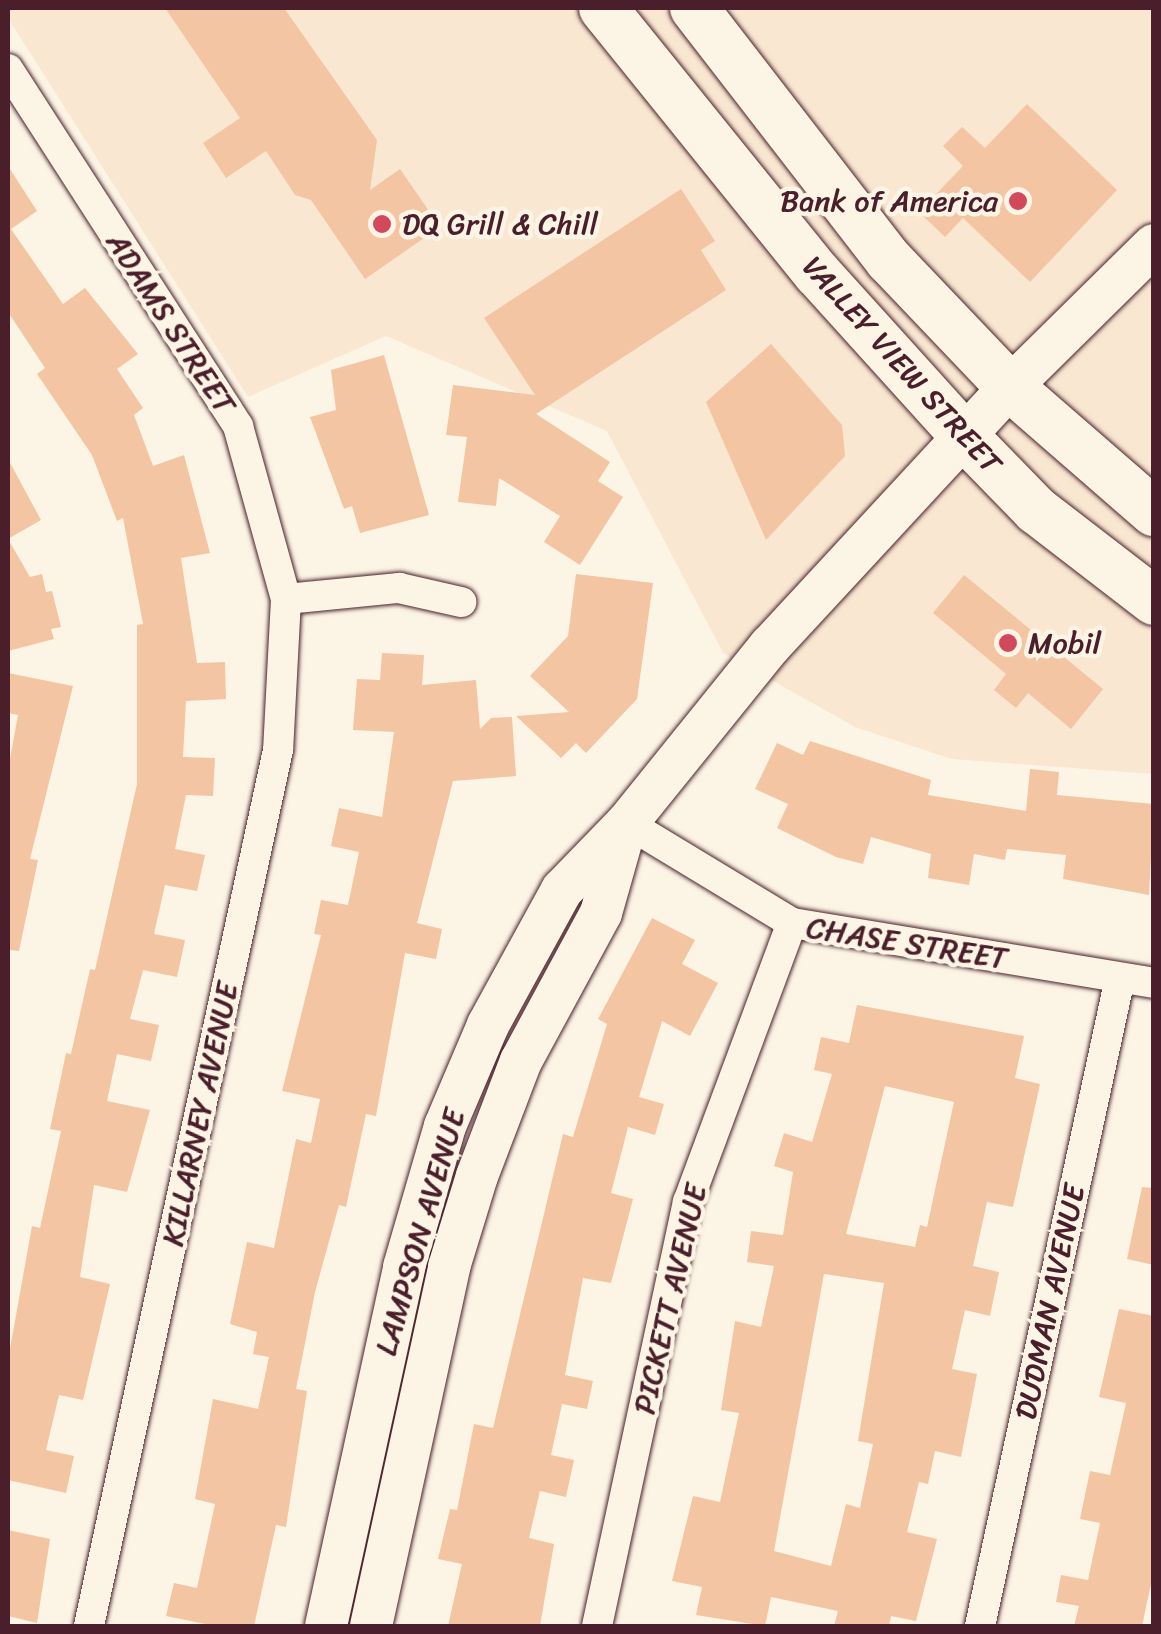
<!DOCTYPE html>
<html>
<head>
<meta charset="utf-8">
<style>
	body { margin:0 }
	#map { position:relative; width:1161px; height:1634px; overflow:hidden; background:#fcf5e5; font-family:Sriracha,sans-serif }
	div>[style] { position:absolute }
	.built>* { inset:0; background:#f9e7d1 }
	.building>* { inset:0; background:#f3c5a2 }
	.roads { filter:drop-shadow(0 0 2px #4a1f2b) drop-shadow(0 0 2px #4a1f2b) }
	.street>* { height:30px; margin:-15px; padding:0 15px; transform-origin:15px; border-radius:15px; background:#fcf5e5 }
	.secondary>* { height:42px; margin:-21px; padding:0 21px; transform-origin:21px; border-radius:21px; background:#fcf5e5 }
	.primary>* { height:48px; margin:-24px; padding:0 24px; transform-origin:24px; border-radius:24px; background:#fcf5e5 }
	.dots>* { width:28px; height:28px; translate:-50% -50%; box-sizing:border-box; border:5px solid #fcf5e5; border-radius:50% }
	span { translate:-50% -50%; white-space:nowrap; text-align:center; line-height:1.15; -webkit-text-stroke:9px #fcf5e5; paint-order:stroke }
	.poi-label { font-size:30px; color:#4a1f2b }
	.right { translate:-100% -50%; text-align:right }
	.left { translate:0 -50%; text-align:left }
	.street-label { font-size:30px; color:#4a1f2b }
	.frame { position:absolute; inset:0; border:10px solid #4a1f2b; pointer-events:none }
</style>
</head>
<body>
<div id="map">
	<div class="built">
		<div style="clip-path:polygon(8px 8px,1153px 8px,1153px 774px,952px 759px,855px 727px,723px 653px,607px 431px,386px 336px,248px 397px,8px 18px)"></div>
	</div>
	<div class="building">
		<div style="clip-path:polygon(165px 8px,284px 8px,377px 140px,370px 190px,400px 169px,440px 227px,365px 279px,311px 200px,295px 195px,266px 151px,226px 178px,203px 143px,240px 118px)"></div>
		<div style="clip-path:polygon(1027px 104px,1117px 190px,1030px 282px,963px 218px,945px 237px,919px 212px,963px 166px,943px 146px,962px 127px,985px 148px)"></div>
		<div style="clip-path:polygon(8px 166px,37px 211px,11px 229px,63px 304px,85px 288px,138px 354px,117px 369px,143px 408px,134px 415px,153px 466px,184px 455px,210px 553px,181px 558px,197px 663px,225px 662px,226px 699px,186px 701px,183px 757px,215px 758px,213px 796px,186px 795px,175px 849px,205px 855px,197px 891px,165px 885px,154px 934px,185px 940px,177px 977px,143px 970px,130px 1019px,159px 1025px,151px 1061px,117px 1054px,107px 1101px,150px 1110px,127px 1192px,94px 1185px,80px 1277px,110px 1284px,83px 1400px,59px 1395px,46px 1450px,74px 1456px,66px 1493px,8px 1480px,8px 1360px,32px 1226px,40px 1228px,61px 1131px,50px 1129px,66px 1053px,71px 1054px,90px 969px,95px 970px,137px 784px,137px 625px,143px 624px,123px 518px,117px 521px,92px 455px,37px 374px,45px 368px,8px 312px)"></div>
		<div style="clip-path:polygon(681px 189px,715px 241px,701px 250px,726px 290px,536px 414px,610px 462px,598px 481px,623px 497px,580px 565px,544px 542px,560px 516px,499px 478px,496px 506px,458px 502px,467px 437px,446px 435px,453px 385px,535px 395px,484px 318px)"></div>
		<div style="clip-path:polygon(771px 344px,842px 425px,845px 456px,766px 540px,706px 402px)"></div>
		<div style="clip-path:polygon(384px 355px,429px 515px,360px 533px,352px 506px,344px 509px,310px 417px,336px 410px,331px 370px)"></div>
		<div style="clip-path:polygon(8px 459px,41px 520px,8px 539px,30px 577px,42px 574px,46px 592px,52px 591px,61px 627px,51px 629px,54px 639px,8px 651px)"></div>
		<div style="clip-path:polygon(576px 574px,653px 583px,637px 699px,586px 753px,576px 743px,561px 758px,516px 716px,569px 712px,530px 676px,568px 636px)"></div>
		<div style="clip-path:polygon(964px 575px,1103px 689px,1071px 729px,1028px 693px,1016px 708px,994px 690px,1006px 674px,933px 613px)"></div>
		<div style="clip-path:polygon(382px 653px,424px 655px,422px 685px,476px 680px,480px 729px,491px 718px,512px 717px,516px 776px,453px 781px,417px 923px,442px 929px,436px 959px,405px 953px,376px 1116px,366px 1114px,346px 1207px,339px 1205px,315px 1292px,296px 1389px,307px 1391px,286px 1527px,276px 1525px,254px 1626px,215px 1626px,166px 1616px,174px 1583px,197px 1588px,215px 1504px,195px 1499px,213px 1399px,258px 1409px,269px 1357px,253px 1354px,257px 1332px,230px 1324px,247px 1242px,274px 1248px,296px 1139px,311px 1143px,320px 1099px,282px 1091px,321px 935px,314px 934px,321px 900px,348px 905px,359px 852px,331px 846px,339px 808px,382px 817px,394px 732px,353px 730px,357px 679px,380px 680px)"></div>
		<div style="clip-path:polygon(8px 673px,73px 686px,30px 859px,38px 860px,19px 951px,8px 950px,8px 770px,18px 715px,8px 713px)"></div>
		<div style="clip-path:polygon(810px 741px,931px 780px,928px 795px,1026px 811px,1030px 769px,1059px 772px,1057px 795px,1154px 804px,1149px 895px,1063px 879px,1066px 855px,1007px 849px,1005px 860px,974px 854px,969px 885px,928px 878px,931px 854px,871px 837px,863px 864px,836px 857px,777px 828px,788px 804px,755px 789px,777px 743px,803px 755px)"></div>
		<div style="clip-path:polygon(652px 918px,695px 940px,682px 964px,718px 983px,690px 1036px,662px 1021px,639px 1097px,664px 1104px,655px 1135px,628px 1127px,611px 1193px,633px 1199px,611px 1283px,583px 1278px,565px 1375px,593px 1381px,587px 1409px,562px 1404px,551px 1455px,574px 1460px,566px 1497px,540px 1491px,529px 1538px,554px 1544px,540px 1626px,448px 1626px,462px 1564px,438px 1559px,450px 1509px,457px 1510px,474px 1424px,493px 1428px,563px 1134px,573px 1137px,607px 1024px,598px 1019px)"></div>
		<div style="clip-path:polygon(evenodd,857px 1005px,1024px 1036px,1015px 1078px,1040px 1084px,1013px 1207px,987px 1202px,973px 1266px,999px 1272px,990px 1316px,965px 1310px,952px 1369px,977px 1374px,961px 1457px,935px 1451px,928px 1484px,919px 1482px,907px 1532px,937px 1539px,916px 1621px,891px 1616px,889px 1626px,834px 1626px,838px 1611px,771px 1597px,765px 1626px,696px 1615px,702px 1587px,672px 1581px,693px 1496px,720px 1502px,739px 1413px,721px 1410px,735px 1321px,761px 1327px,774px 1266px,747px 1262px,751px 1231px,783px 1235px,793px 1172px,774px 1166px,784px 1133px,812px 1142px,832px 1074px,814px 1070px,821px 1037px,849px 1043px,857px 1005px,885px 1086px,954px 1102px,927px 1227px,920px 1225px,915px 1247px,846px 1234px,885px 1086px,857px 1005px,824px 1274px,884px 1283px,858px 1441px,873px 1444px,860px 1508px,846px 1504px,831px 1566px,774px 1551px,824px 1274px)"></div>
		<div style="clip-path:polygon(1142px 1187px,1154px 1188px,1154px 1265px,1127px 1259px)"></div>
		<div style="clip-path:polygon(1119px 1309px,1154px 1316px,1154px 1570px,1142px 1626px,1074px 1626px,1079px 1606px,1056px 1602px,1061px 1575px,1088px 1580px,1100px 1523px,1080px 1519px,1090px 1471px,1110px 1475px,1126px 1403px,1099px 1397px)"></div>
		<div style="clip-path:polygon(8px 1530px,50px 1539px,37px 1623px,8px 1616px)"></div>
	</div>
	<div class="roads">
		<div class="street">
			<div style="left:8px;top:69px;width:425px;rotate:57.2deg"></div>
			<div style="left:238px;top:426px;width:180px;rotate:74.5deg"></div>
			<div style="left:286px;top:599px;width:151px;rotate:93deg"></div>
			<div style="left:278px;top:750px;width:896px;rotate:102.18deg"></div>
			<div style="left:286px;top:599px;width:114px;rotate:-5.6deg"></div>
			<div style="left:399px;top:588px;width:64px;rotate:12.7deg"></div>
			<div style="left:627px;top:823px;width:193px;rotate:31.2deg"></div>
			<div style="left:792px;top:923px;width:367px;rotate:9.4deg"></div>
			<div style="left:597px;top:1626px;width:434px;rotate:-77.9deg"></div>
			<div style="left:688px;top:1202px;width:298px;rotate:-69.6deg"></div>
			<div style="left:980px;top:1626px;width:663px;rotate:-77.81deg"></div>
		</div>
		<div class="secondary">
			<div style="left:326px;top:1626px;width:367px;rotate:-77.7deg"></div>
			<div style="left:404px;top:1267px;width:147px;rotate:-73.8deg"></div>
			<div style="left:445px;top:1126px;width:110px;rotate:-66.9deg"></div>
			<div style="left:488px;top:1025px;width:154px;rotate:-61.3deg"></div>
			<div style="left:562px;top:890px;width:93px;rotate:-45.9deg"></div>
			<div style="left:627px;top:823px;width:228px;rotate:-51.1deg"></div>
			<div style="left:770px;top:646px;width:353px;rotate:-47.2deg"></div>
			<div style="left:1010px;top:387px;width:202px;rotate:-44.6deg"></div>
			<div style="left:371px;top:1626px;width:367px;rotate:-77.7deg"></div>
			<div style="left:449px;top:1267px;width:95px;rotate:-72.9deg"></div>
			<div style="left:477px;top:1176px;width:123px;rotate:-69.1deg"></div>
			<div style="left:521px;top:1061px;width:168px;rotate:-61.6deg"></div>
			<div style="left:601px;top:913px;width:88px;rotate:-74.2deg"></div>
		</div>
		<div class="primary">
			<div style="left:603px;top:8px;width:341px;rotate:51.1deg"></div>
			<div style="left:817px;top:273px;width:221px;rotate:47.9deg"></div>
			<div style="left:965px;top:437px;width:102px;rotate:45.8deg"></div>
			<div style="left:1036px;top:510px;width:149px;rotate:37.6deg"></div>
			<div style="left:694px;top:8px;width:319px;rotate:52.3deg"></div>
			<div style="left:889px;top:260px;width:175px;rotate:46.4deg"></div>
			<div style="left:1010px;top:387px;width:191px;rotate:41deg"></div>
		</div>
	</div>
	<div class="dots">
		<div style="left:1018px;top:201px;background:#d1495b"></div>
		<div style="left:382px;top:224px;background:#d1495b"></div>
		<div style="left:1008px;top:643px;background:#d1495b"></div>
	</div>
	<div class="poi-label">
		<span class="right" style="left:998px;top:201px">Bank of America</span>
		<span class="left" style="left:402px;top:224px">DQ Grill &amp; Chill</span>
		<span class="left" style="left:1028px;top:643px">Mobil</span>
	</div>
	<div class="street-label">
		<span style="left:171px;top:323px;rotate:57deg">ADAMS STREET</span>
		<span style="left:902px;top:365px;rotate:48deg">VALLEY VIEW STREET</span>
		<span style="left:907px;top:943px;rotate:9deg">CHASE STREET</span>
		<span style="left:200px;top:1114px;rotate:-78deg">KILLARNEY AVENUE</span>
		<span style="left:420px;top:1232px;rotate:-74deg">LAMPSON AVENUE</span>
		<span style="left:670px;top:1299px;rotate:-77deg">PICKETT AVENUE</span>
		<span style="left:1050px;top:1302px;rotate:-78deg">DUDMAN AVENUE</span>
	</div>
	<div class="frame"></div>
</div>
</body>
</html>
